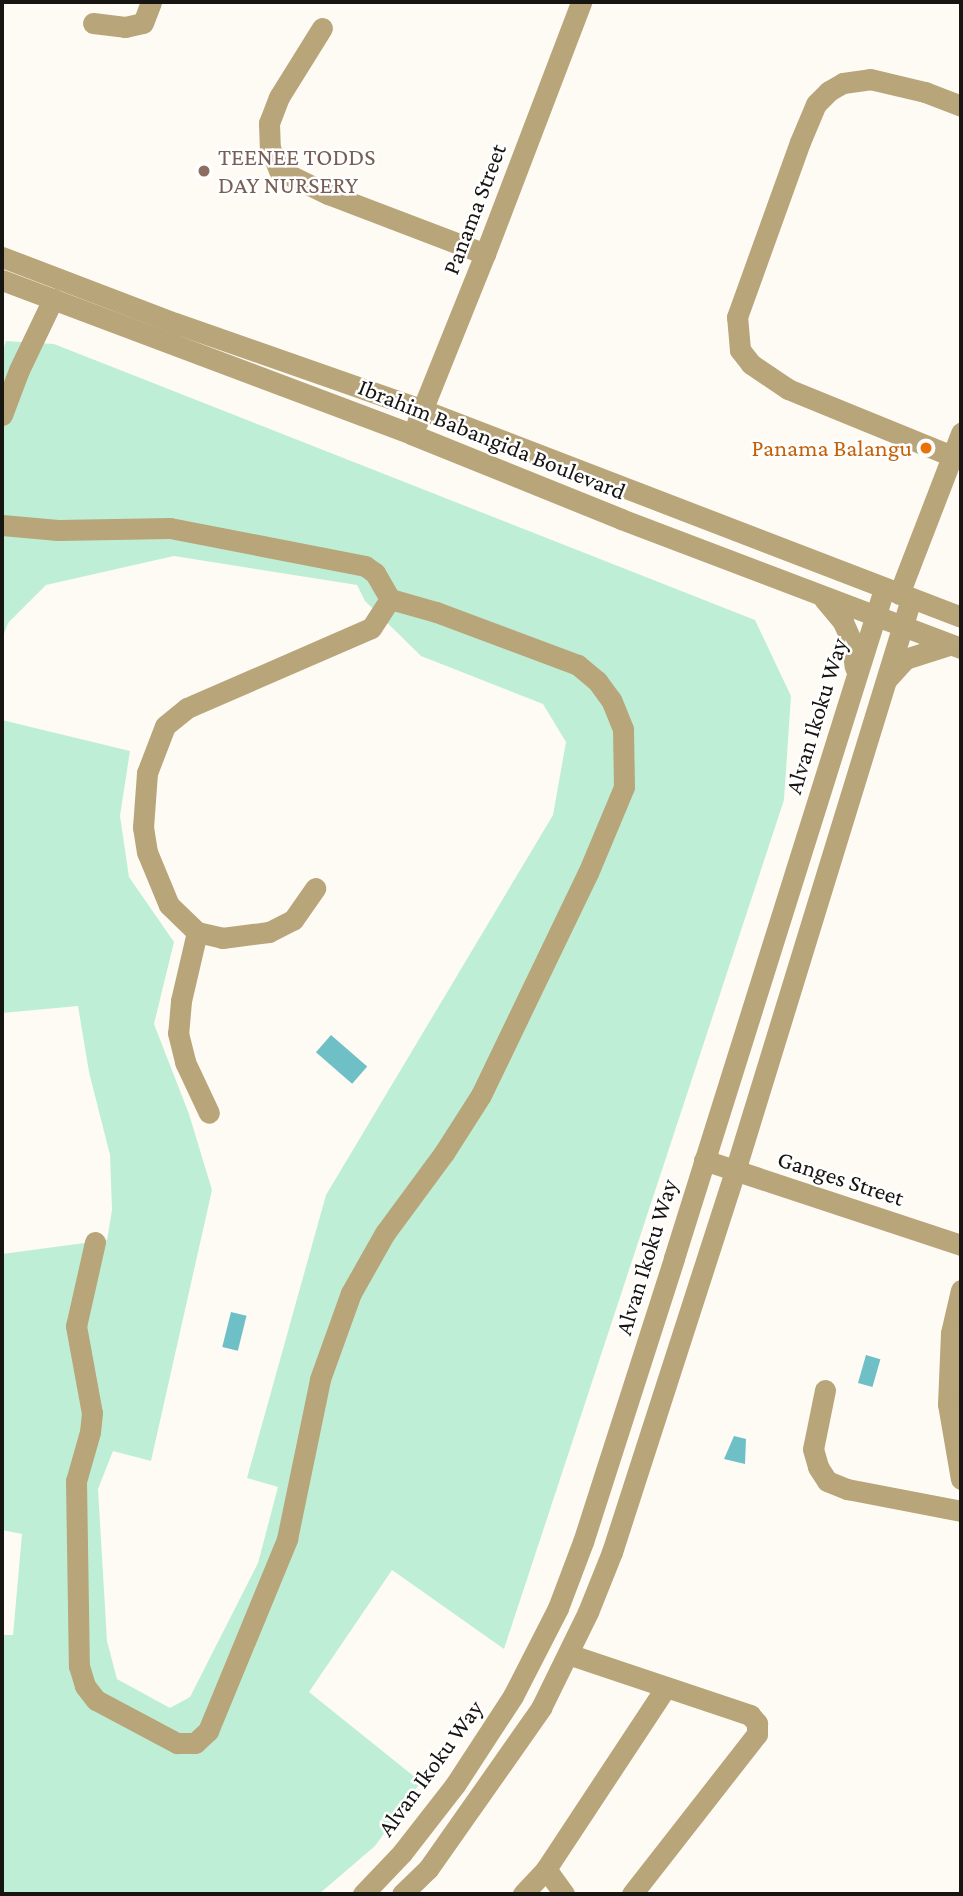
<!DOCTYPE html>
<html>
<head>
<meta charset="utf-8">
<style>
	body { margin:0 }
	#map { position:relative; width:963px; height:1896px; overflow:hidden; background:#fefbf5; font-family:"Crimson Pro",serif }
	div>[style] { position:absolute }
	.green>* { inset:0; background:#beefd6 }
	.water>* { inset:0; background:#6ec0c6; transform-origin:0 0 }
	.minor>* { height:21px; margin:-10.5px; padding:0 10.5px; transform-origin:10.5px; border-radius:10.5px; background:#b8a579 }
	.dots>* { width:19px; height:19px; translate:-50% -50%; box-sizing:border-box; border:4px solid #fff; border-radius:50% }
	span { translate:-50% -50%; white-space:nowrap; text-align:center; line-height:1.15; -webkit-text-stroke:5px #fff; paint-order:stroke }
	.education-label { font-size:24px; color:#785e54 }
	.left { translate:0 -50%; text-align:left }
	.street-label { font-size:24px; color:#171512 }
	.food-label { font-size:24px; color:#c56008 }
	.right { translate:-100% -50%; text-align:right }
	.frame { position:absolute; inset:0; border:4px solid #171512; pointer-events:none }
</style>
</head>
<body>
<div id="map">
	<div class="green">
		<div style="clip-path:polygon(6px 341px,54px 344px,755px 620px,791px 696px,784px 800px,504px 1649px,392px 1570px,309px 1692px,421px 1782px,375px 1846px,319px 1894px,2px 1894px,2px 1635px,13px 1635px,22px 1534px,2px 1530px,2px 1254px,107px 1240px,112px 1210px,110px 1155px,89px 1072px,78px 1006px,2px 1013px,2px 720px,130px 751px,120px 816px,129px 877px,174px 942px,154px 1024px,189px 1114px,212px 1190px,151px 1461px,113px 1451px,98px 1489px,107px 1641px,117px 1679px,170px 1708px,190px 1697px,258px 1563px,278px 1487px,247px 1478px,326px 1195px,553px 815px,566px 742px,543px 704px,421px 656px,365px 601px,357px 585px,174px 556px,46px 585px,8px 623px,2px 639px,2px 353px)"></div>
	</div>
	<div class="water">
		<div style="left:331px;top:1035px;width:48px;height:23px;rotate:41deg"></div>
		<div style="left:231px;top:1312px;width:16px;height:36px;rotate:14deg"></div>
		<div style="left:866px;top:1355px;width:15px;height:29px;rotate:16deg"></div>
		<div style="clip-path:polygon(734px 1436px,746px 1439px,745px 1464px,724px 1459px)"></div>
	</div>
	<div class="minor">
		<div style="left:93px;top:23px;width:32px;rotate:7deg"></div>
		<div style="left:125px;top:27px;width:18px;rotate:-13deg"></div>
		<div style="left:143px;top:23px;width:22px;rotate:-69deg"></div>
		<div style="left:322px;top:28px;width:81px;rotate:121.9deg"></div>
		<div style="left:279px;top:97px;width:28px;rotate:111deg"></div>
		<div style="left:269px;top:123px;width:25px;rotate:88deg"></div>
		<div style="left:270px;top:148px;width:24px;rotate:68deg"></div>
		<div style="left:279px;top:170px;width:55px;rotate:26.1deg"></div>
		<div style="left:328px;top:194px;width:168px;rotate:20.9deg"></div>
		<div style="left:2px;top:257px;width:185px;rotate:20.9deg"></div>
		<div style="left:175px;top:323px;width:263px;rotate:19.3deg"></div>
		<div style="left:423px;top:410px;width:576px;rotate:21.04deg"></div>
		<div style="left:2px;top:280px;width:437px;rotate:20.6deg"></div>
		<div style="left:411px;top:434px;width:227px;rotate:22deg"></div>
		<div style="left:621px;top:519px;width:364px;rotate:20.8deg"></div>
		<div style="left:2px;top:415px;width:48px;rotate:-69.3deg"></div>
		<div style="left:19px;top:370px;width:79px;rotate:-64.4deg"></div>
		<div style="left:417px;top:423px;width:182px;rotate:-68.1deg"></div>
		<div style="left:485px;top:254px;width:270px;rotate:-69.1deg"></div>
		<div style="left:952px;top:456px;width:177px;rotate:-157.8deg"></div>
		<div style="left:788px;top:389px;width:45px;rotate:-146deg"></div>
		<div style="left:751px;top:364px;width:18px;rotate:-128deg"></div>
		<div style="left:740px;top:350px;width:33px;rotate:-95deg"></div>
		<div style="left:737px;top:317px;width:186px;rotate:-70.2deg"></div>
		<div style="left:800px;top:142px;width:41px;rotate:-67.2deg"></div>
		<div style="left:816px;top:104px;width:18px;rotate:-45deg"></div>
		<div style="left:829px;top:91px;width:16px;rotate:-30deg"></div>
		<div style="left:843px;top:83px;width:27px;rotate:-8deg"></div>
		<div style="left:870px;top:79px;width:57px;rotate:13.3deg"></div>
		<div style="left:925px;top:92px;width:39px;rotate:21deg"></div>
		<div style="left:2px;top:525px;width:56px;rotate:5.1deg"></div>
		<div style="left:58px;top:530px;width:112px;rotate:-1deg"></div>
		<div style="left:170px;top:528px;width:199px;rotate:11deg"></div>
		<div style="left:365px;top:566px;width:12px;rotate:35deg"></div>
		<div style="left:375px;top:573px;width:30px;rotate:60deg"></div>
		<div style="left:390px;top:599px;width:35px;rotate:123deg"></div>
		<div style="left:371px;top:628px;width:201px;rotate:156.5deg"></div>
		<div style="left:187px;top:708px;width:28px;rotate:141deg"></div>
		<div style="left:165px;top:726px;width:50px;rotate:111deg"></div>
		<div style="left:147px;top:773px;width:54px;rotate:94.2deg"></div>
		<div style="left:143px;top:827px;width:25px;rotate:81deg"></div>
		<div style="left:147px;top:852px;width:57px;rotate:67.5deg"></div>
		<div style="left:169px;top:905px;width:39px;rotate:44deg"></div>
		<div style="left:197px;top:932px;width:26px;rotate:13deg"></div>
		<div style="left:222px;top:938px;width:47px;rotate:-7.3deg"></div>
		<div style="left:269px;top:932px;width:27px;rotate:-27deg"></div>
		<div style="left:293px;top:920px;width:39px;rotate:-55deg"></div>
		<div style="left:899px;top:594px;width:173px;rotate:-68.9deg"></div>
		<div style="left:824px;top:599px;width:30px;rotate:50deg"></div>
		<div style="left:843px;top:622px;width:20px;rotate:66deg"></div>
		<div style="left:851px;top:640px;width:27px;rotate:82deg"></div>
		<div style="left:888px;top:678px;width:25px;rotate:-48deg"></div>
		<div style="left:905px;top:659px;width:46px;rotate:-17.7deg"></div>
		<div style="left:197px;top:932px;width:71px;rotate:103.1deg"></div>
		<div style="left:181px;top:1001px;width:32px;rotate:95deg"></div>
		<div style="left:178px;top:1033px;width:30px;rotate:76deg"></div>
		<div style="left:185px;top:1062px;width:56px;rotate:64.8deg"></div>
		<div style="left:704px;top:1160px;width:271px;rotate:18.3deg"></div>
		<div style="left:95px;top:1242px;width:86px;rotate:102.7deg"></div>
		<div style="left:76px;top:1326px;width:88px;rotate:79.6deg"></div>
		<div style="left:92px;top:1413px;width:19px;rotate:96deg"></div>
		<div style="left:90px;top:1432px;width:51px;rotate:105.9deg"></div>
		<div style="left:76px;top:1481px;width:185px;rotate:89.1deg"></div>
		<div style="left:79px;top:1666px;width:21px;rotate:73deg"></div>
		<div style="left:85px;top:1686px;width:18px;rotate:52deg"></div>
		<div style="left:96px;top:1700px;width:92px;rotate:28deg"></div>
		<div style="left:177px;top:1743px;width:18px"></div>
		<div style="left:195px;top:1743px;width:18px;rotate:-43deg"></div>
		<div style="left:208px;top:1731px;width:208px;rotate:-67.6deg"></div>
		<div style="left:287px;top:1539px;width:163px;rotate:-78.3deg"></div>
		<div style="left:320px;top:1379px;width:91px;rotate:-70.2deg"></div>
		<div style="left:351px;top:1293px;width:69px;rotate:-60.5deg"></div>
		<div style="left:385px;top:1233px;width:99px;rotate:-53.6deg"></div>
		<div style="left:444px;top:1153px;width:69px;rotate:-57.5deg"></div>
		<div style="left:481px;top:1095px;width:246px;rotate:-64.3deg"></div>
		<div style="left:588px;top:873px;width:93px;rotate:-67.3deg"></div>
		<div style="left:624px;top:787px;width:58px;rotate:-91deg"></div>
		<div style="left:623px;top:729px;width:31px;rotate:-112deg"></div>
		<div style="left:611px;top:700px;width:24px;rotate:-126deg"></div>
		<div style="left:597px;top:681px;width:25px;rotate:-140deg"></div>
		<div style="left:578px;top:665px;width:152px;rotate:-159.5deg"></div>
		<div style="left:436px;top:612px;width:48px;rotate:-164.2deg"></div>
		<div style="left:961px;top:1290px;width:44px;rotate:103.1deg"></div>
		<div style="left:951px;top:1333px;width:71px;rotate:92.4deg"></div>
		<div style="left:948px;top:1404px;width:76px;rotate:80.2deg"></div>
		<div style="left:825px;top:1390px;width:60px;rotate:101.5deg"></div>
		<div style="left:813px;top:1449px;width:19px;rotate:74deg"></div>
		<div style="left:818px;top:1467px;width:17px;rotate:57deg"></div>
		<div style="left:827px;top:1481px;width:22px;rotate:22deg"></div>
		<div style="left:847px;top:1489px;width:116px;rotate:10.9deg"></div>
		<div style="left:568px;top:1654px;width:192px;rotate:18.5deg"></div>
		<div style="left:750px;top:1715px;width:11px;rotate:49deg"></div>
		<div style="left:757px;top:1723px;width:11px;rotate:90deg"></div>
		<div style="left:757px;top:1734px;width:203px;rotate:128deg"></div>
		<div style="left:546px;top:1869px;width:31px;rotate:54deg"></div>
		<div style="left:363px;top:1894px;width:57px;rotate:-46.4deg"></div>
		<div style="left:402px;top:1853px;width:86px;rotate:-52.1deg"></div>
		<div style="left:455px;top:1785px;width:106px;rotate:-56.9deg"></div>
		<div style="left:513px;top:1696px;width:99px;rotate:-62.9deg"></div>
		<div style="left:558px;top:1608px;width:71px;rotate:-69.3deg"></div>
		<div style="left:583px;top:1542px;width:298px;rotate:-72.2deg"></div>
		<div style="left:674px;top:1258px;width:701px;rotate:-72.57deg"></div>
		<div style="left:402px;top:1894px;width:36px;rotate:-44deg"></div>
		<div style="left:428px;top:1869px;width:197px;rotate:-54.9deg"></div>
		<div style="left:541px;top:1708px;width:107px;rotate:-63.9deg"></div>
		<div style="left:588px;top:1612px;width:65px;rotate:-68.2deg"></div>
		<div style="left:612px;top:1552px;width:400px;rotate:-72.1deg"></div>
		<div style="left:735px;top:1171px;width:598px;rotate:-72.9deg"></div>
		<div style="left:523px;top:1894px;width:34px;rotate:-47deg"></div>
		<div style="left:546px;top:1869px;width:218px;rotate:-56.6deg"></div>
	</div>
	<div class="dots">
		<div style="left:204px;top:171px;background:#8d6e63"></div>
		<div style="left:926px;top:448px;background:#e8710a"></div>
	</div>
	<div class="education-label">
		<span class="left" style="left:218px;top:171px">TEENEE TODDS<br>DAY NURSERY</span>
	</div>
	<div class="street-label">
		<span style="left:474px;top:209px;rotate:-69deg">Panama Street</span>
		<span style="left:492px;top:439px;rotate:22deg">Ibrahim Babangida Boulevard</span>
		<span style="left:816px;top:716px;rotate:-73deg">Alvan Ikoku Way</span>
		<span style="left:841px;top:1178px;rotate:18deg">Ganges Street</span>
		<span style="left:646px;top:1257px;rotate:-73deg">Alvan Ikoku Way</span>
		<span style="left:430px;top:1768px;rotate:-54deg">Alvan Ikoku Way</span>
	</div>
	<div class="food-label">
		<span class="right" style="left:912px;top:448px">Panama Balangu</span>
	</div>
	<div class="frame"></div>
</div>
</body>
</html>
